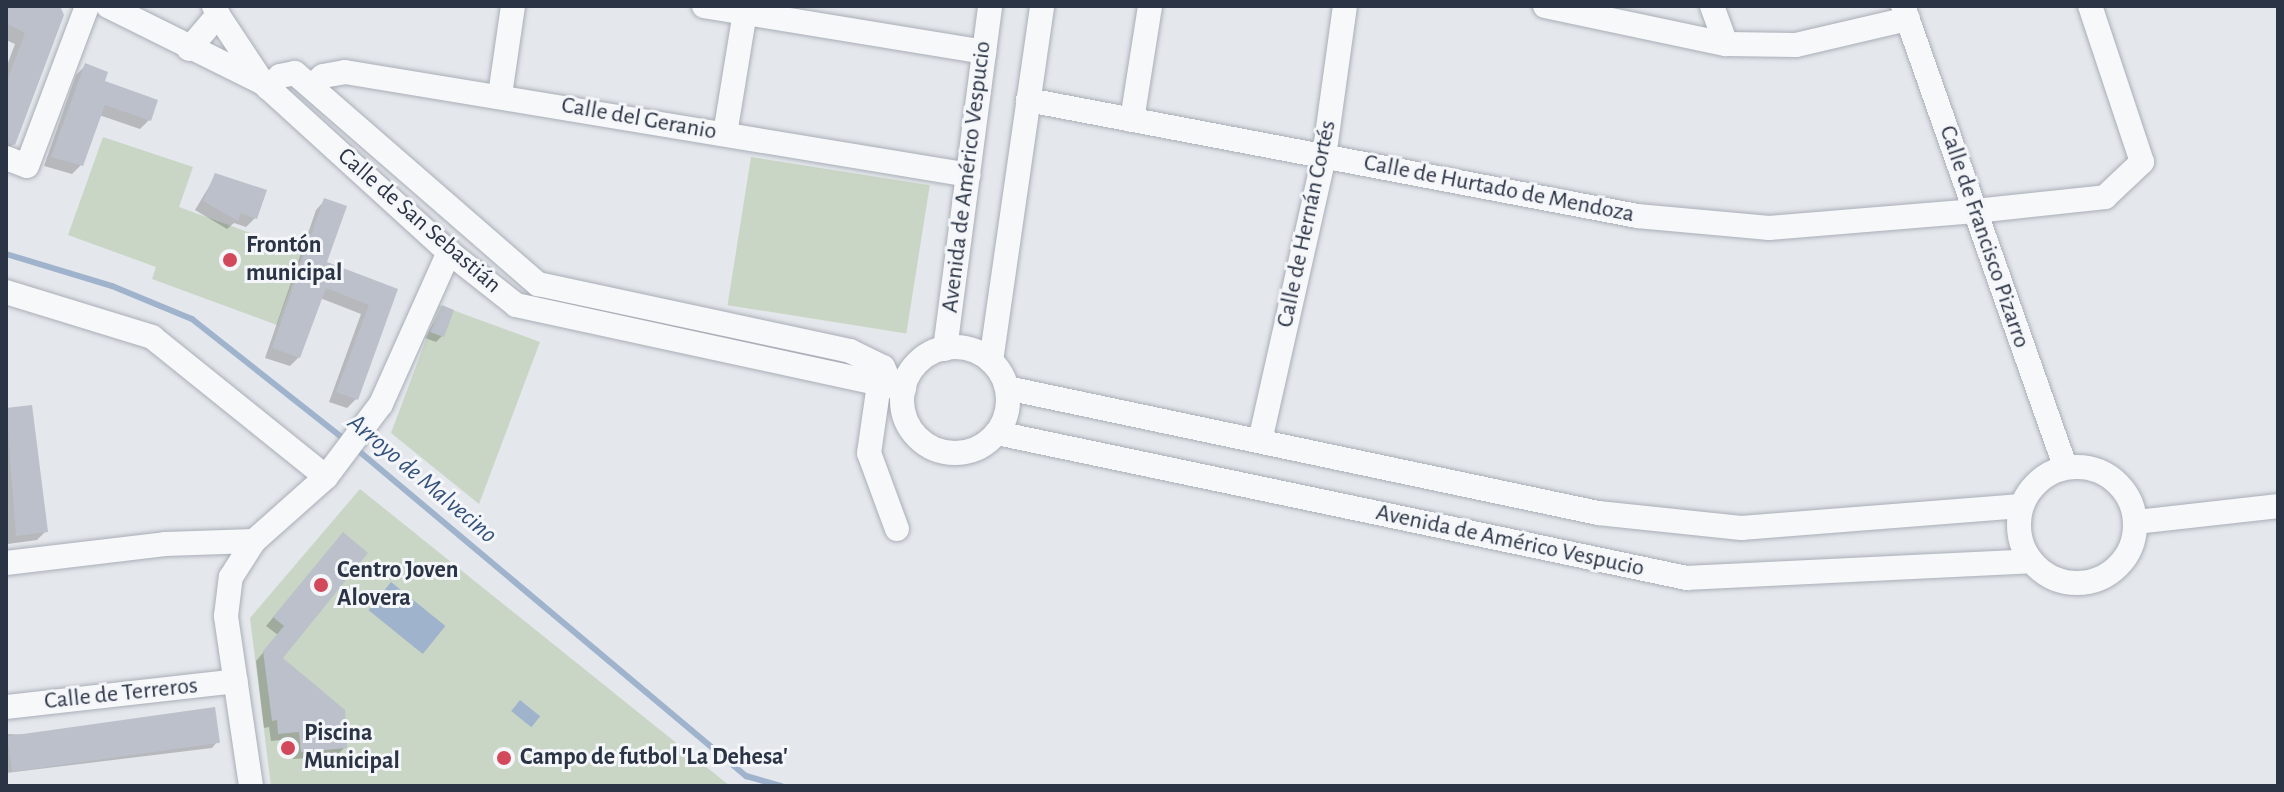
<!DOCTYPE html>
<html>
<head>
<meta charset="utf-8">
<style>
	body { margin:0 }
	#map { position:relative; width:2284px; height:792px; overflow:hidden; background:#e4e7ec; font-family:"Alegreya Sans",sans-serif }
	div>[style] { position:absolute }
	.green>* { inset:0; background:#c9d6c5; transform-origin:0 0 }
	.water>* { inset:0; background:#9fb4cc; transform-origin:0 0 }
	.shadow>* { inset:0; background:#0003 }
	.stream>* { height:6px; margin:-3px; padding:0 3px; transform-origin:3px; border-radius:3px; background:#9fb4cc }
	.building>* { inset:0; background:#bbc0ca; transform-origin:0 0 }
	.roads { filter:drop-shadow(0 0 2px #a9aeb7) drop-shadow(0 0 2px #a9aeb7) }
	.minor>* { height:24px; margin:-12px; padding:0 12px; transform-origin:12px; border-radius:12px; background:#f7f8fa }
	.minor>.ring { margin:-12px; padding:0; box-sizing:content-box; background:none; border:24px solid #f7f8fa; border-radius:50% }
	.dots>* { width:22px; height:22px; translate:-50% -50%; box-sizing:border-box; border:4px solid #f4f6f9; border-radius:50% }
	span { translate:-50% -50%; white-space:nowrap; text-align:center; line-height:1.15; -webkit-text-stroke:6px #f4f6f9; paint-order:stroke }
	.street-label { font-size:24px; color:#2b3445 }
	.poi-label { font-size:24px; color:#2b3445; font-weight:700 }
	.left { translate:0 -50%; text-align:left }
	.water-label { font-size:26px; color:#34527a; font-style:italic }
	.frame { position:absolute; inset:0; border:8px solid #2b3445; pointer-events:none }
</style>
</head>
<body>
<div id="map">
	<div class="green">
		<div style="clip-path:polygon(103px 137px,193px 167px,179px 207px,303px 252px,277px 325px,152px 279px,156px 267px,68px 235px)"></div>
		<div style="left:751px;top:157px;width:181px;height:150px;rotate:9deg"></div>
		<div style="clip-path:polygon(439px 305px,540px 342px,479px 504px,391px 433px)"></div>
		<div style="clip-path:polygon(360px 489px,730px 786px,271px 786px,250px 618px)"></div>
	</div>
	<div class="water">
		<div style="left:391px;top:582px;width:70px;height:36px;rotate:39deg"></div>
		<div style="left:520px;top:700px;width:26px;height:14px;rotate:39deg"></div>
	</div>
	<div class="shadow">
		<div style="clip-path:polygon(6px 6px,58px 6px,13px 144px,6px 152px,6px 68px,15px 44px,6px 40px)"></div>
		<div style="clip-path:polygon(85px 66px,149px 120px,140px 129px,99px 115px,81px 165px,72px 174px,44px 166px,76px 75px)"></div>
		<div style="clip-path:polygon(216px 175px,255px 218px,246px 227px,234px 223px,227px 229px,195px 210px)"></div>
		<div style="clip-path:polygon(325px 200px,325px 263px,396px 290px,356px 399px,347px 408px,329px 402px,361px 314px,320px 298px,299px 357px,290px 366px,265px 358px,316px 210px)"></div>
		<div style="clip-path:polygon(442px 308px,442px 336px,436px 342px,425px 338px)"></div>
		<div style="clip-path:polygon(30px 407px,46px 531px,37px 540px,8px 544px,6px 410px)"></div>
		<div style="clip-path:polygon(335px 543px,280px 658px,345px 747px,336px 756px,293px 759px,291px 739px,271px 741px,269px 727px,264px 728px,256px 661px,278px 635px,266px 626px)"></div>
		<div style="clip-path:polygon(6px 734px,217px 742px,212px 748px,6px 773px)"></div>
	</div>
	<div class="stream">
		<div style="left:6px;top:254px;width:111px;rotate:16.8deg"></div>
		<div style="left:112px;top:286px;width:87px;rotate:22.4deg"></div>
		<div style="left:192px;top:319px;width:195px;rotate:38.3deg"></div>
		<div style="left:354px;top:447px;width:512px;rotate:40.01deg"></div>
		<div style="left:746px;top:776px;width:37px;rotate:16deg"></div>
	</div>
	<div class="building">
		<div style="clip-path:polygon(6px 6px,60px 6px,64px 15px,15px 145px,6px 143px,6px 83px,25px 33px,6px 23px)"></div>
		<div style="clip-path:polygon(85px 63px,108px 72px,105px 81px,158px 100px,151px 121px,105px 105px,83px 166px,51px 157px)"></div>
		<div style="clip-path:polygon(215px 173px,267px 190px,257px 219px,241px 213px,238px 221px,203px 201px)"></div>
		<div style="clip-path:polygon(324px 198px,347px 206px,327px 262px,398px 289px,358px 400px,336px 392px,369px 305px,326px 288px,300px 358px,272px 348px)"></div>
		<div style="clip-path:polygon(442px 305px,454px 310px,444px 337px,430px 332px)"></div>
		<div style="clip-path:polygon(32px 405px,48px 532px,16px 536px,6px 408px)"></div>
		<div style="clip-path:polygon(343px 532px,368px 553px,283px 658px,345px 710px,347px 748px,301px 752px,299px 732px,278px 734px,277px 720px,272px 721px,263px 651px,284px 626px,273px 617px)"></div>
		<div style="left:215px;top:707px;width:36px;height:210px;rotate:82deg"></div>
	</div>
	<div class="roads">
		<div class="minor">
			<div style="left:108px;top:6px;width:173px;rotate:26.4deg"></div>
			<div style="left:263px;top:83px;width:251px;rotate:42.3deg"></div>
			<div style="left:449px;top:252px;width:85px;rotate:38.3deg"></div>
			<div style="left:516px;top:305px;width:397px;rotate:12.2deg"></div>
			<div style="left:704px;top:6px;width:284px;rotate:9.3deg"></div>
			<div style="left:1545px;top:6px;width:185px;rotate:11.9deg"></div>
			<div style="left:1726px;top:44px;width:70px;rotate:0.8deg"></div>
			<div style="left:1796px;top:45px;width:115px;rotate:-13.1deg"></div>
			<div style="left:1712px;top:6px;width:40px;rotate:69.8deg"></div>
			<div style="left:1903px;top:6px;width:489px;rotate:70.6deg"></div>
			<div style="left:218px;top:15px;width:82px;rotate:56.5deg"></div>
			<div style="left:189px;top:49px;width:45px;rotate:-49.5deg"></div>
			<div style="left:218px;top:15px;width:10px;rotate:-114deg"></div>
			<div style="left:312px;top:86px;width:15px;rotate:-42deg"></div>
			<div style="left:323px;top:76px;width:22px;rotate:-10deg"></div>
			<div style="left:345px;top:72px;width:632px;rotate:9.37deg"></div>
			<div style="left:268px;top:88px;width:17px;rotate:-45deg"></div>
			<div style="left:280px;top:76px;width:15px;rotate:-11deg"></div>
			<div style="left:295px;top:73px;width:322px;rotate:41deg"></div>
			<div style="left:538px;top:284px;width:319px;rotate:12.1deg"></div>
			<div style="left:850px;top:351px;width:37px;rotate:26deg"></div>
			<div style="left:883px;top:367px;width:21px;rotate:65deg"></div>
			<div style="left:500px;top:95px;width:90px;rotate:-81.7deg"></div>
			<div style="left:1028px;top:100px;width:620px;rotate:10.78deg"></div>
			<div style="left:1637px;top:216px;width:133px;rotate:5.2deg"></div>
			<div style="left:1769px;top:228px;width:207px;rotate:-4.7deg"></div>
			<div style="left:1975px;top:211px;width:131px;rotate:-6.1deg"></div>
			<div style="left:2105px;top:197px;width:51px;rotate:-43.4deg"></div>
			<div style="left:2142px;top:162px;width:164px;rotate:-108.4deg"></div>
			<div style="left:1132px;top:120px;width:115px;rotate:-81deg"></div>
			<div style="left:725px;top:134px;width:130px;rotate:-80.7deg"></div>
			<div style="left:6px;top:158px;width:22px;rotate:21deg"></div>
			<div style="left:27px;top:166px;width:171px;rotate:-69.4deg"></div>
			<div style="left:6px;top:292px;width:153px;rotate:17.1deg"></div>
			<div style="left:152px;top:337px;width:223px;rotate:38.8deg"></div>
			<div style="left:326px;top:477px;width:91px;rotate:-53deg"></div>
			<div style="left:381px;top:404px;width:167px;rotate:-65.9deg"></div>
			<div class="ring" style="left:902px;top:347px;width:82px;height:82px"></div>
			<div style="left:945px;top:349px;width:346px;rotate:-82.5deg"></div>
			<div style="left:991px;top:361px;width:359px;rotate:-81.8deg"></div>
			<div style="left:879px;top:384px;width:70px;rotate:98.2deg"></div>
			<div style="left:869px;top:453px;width:81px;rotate:69.8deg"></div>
			<div style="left:1007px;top:388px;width:604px;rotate:11.94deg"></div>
			<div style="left:1598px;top:513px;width:144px;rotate:6deg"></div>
			<div style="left:1741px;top:528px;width:281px;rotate:-4.5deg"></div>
			<div style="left:997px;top:433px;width:705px;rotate:11.87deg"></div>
			<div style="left:1687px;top:578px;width:343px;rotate:-2.8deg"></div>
			<div style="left:1260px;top:441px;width:291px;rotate:-77.3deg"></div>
			<div style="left:1324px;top:157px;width:152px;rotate:-82.1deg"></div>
			<div class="ring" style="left:2019px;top:467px;width:92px;height:92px"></div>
			<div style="left:2136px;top:522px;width:143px;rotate:-6.4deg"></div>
			<div style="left:6px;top:563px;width:160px;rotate:-6.8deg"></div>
			<div style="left:165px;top:544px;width:89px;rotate:-1.9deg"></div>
			<div style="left:6px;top:707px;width:231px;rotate:-6.4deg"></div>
			<div style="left:251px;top:786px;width:172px;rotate:-98.4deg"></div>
			<div style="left:226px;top:616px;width:39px;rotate:-83deg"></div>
			<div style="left:231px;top:577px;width:43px;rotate:-57.4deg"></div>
			<div style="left:254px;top:541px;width:96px;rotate:-41.6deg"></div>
		</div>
	</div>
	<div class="dots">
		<div style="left:230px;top:260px;background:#d1495b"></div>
		<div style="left:321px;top:585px;background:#d1495b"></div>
		<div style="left:288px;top:748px;background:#d1495b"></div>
		<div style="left:504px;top:758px;background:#d1495b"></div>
	</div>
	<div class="street-label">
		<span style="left:639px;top:119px;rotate:10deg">Calle del Geranio</span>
		<span style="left:967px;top:177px;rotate:-83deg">Avenida de Américo Vespucio</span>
		<span style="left:1499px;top:189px;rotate:11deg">Calle de Hurtado de Mendoza</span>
		<span style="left:419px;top:221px;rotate:41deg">Calle de San Sebastián</span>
		<span style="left:1307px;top:224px;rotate:-78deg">Calle de Hernán Cortés</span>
		<span style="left:1984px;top:237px;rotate:71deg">Calle de Francisco Pizarro</span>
		<span style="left:1510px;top:541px;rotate:12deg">Avenida de Américo Vespucio</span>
		<span style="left:121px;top:694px;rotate:-6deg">Calle de Terreros</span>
	</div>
	<div class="poi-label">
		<span class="left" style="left:246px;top:260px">Frontón<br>municipal</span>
		<span class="left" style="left:337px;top:585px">Centro Joven<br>Alovera</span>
		<span class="left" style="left:304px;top:748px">Piscina<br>Municipal</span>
		<span class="left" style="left:520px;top:758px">Campo de futbol 'La Dehesa'</span>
	</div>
	<div class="water-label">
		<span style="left:422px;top:479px;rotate:40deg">Arroyo de Malvecino</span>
	</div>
	<div class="frame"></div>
</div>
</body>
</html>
